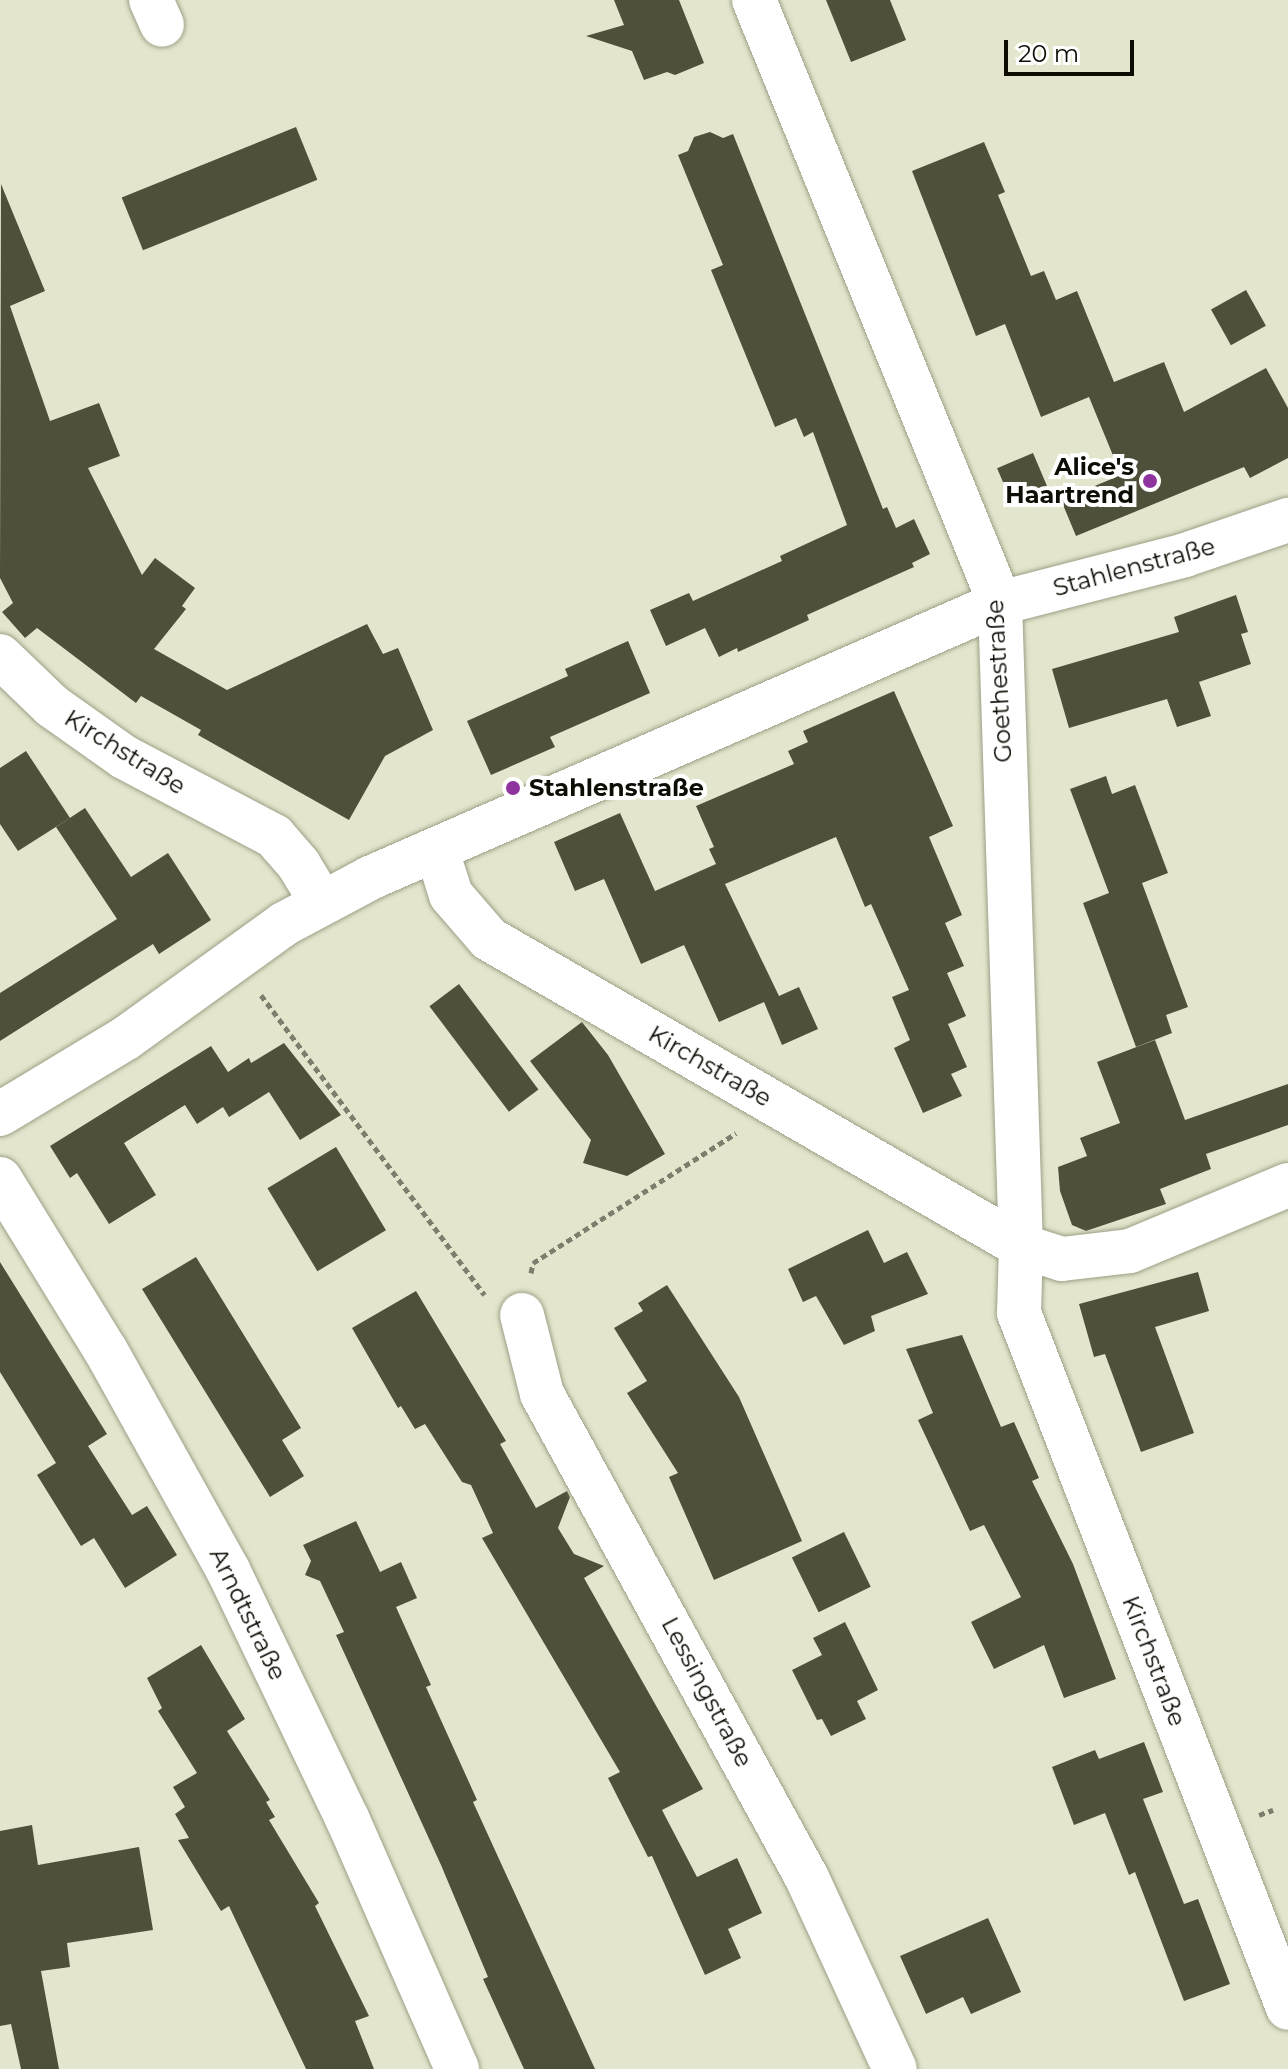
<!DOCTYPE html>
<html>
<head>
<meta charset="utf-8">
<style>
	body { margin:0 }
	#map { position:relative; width:1288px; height:2069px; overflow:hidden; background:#e3e6cc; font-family:Montserrat,sans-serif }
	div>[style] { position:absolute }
	.building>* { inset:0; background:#4f503a; transform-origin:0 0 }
	.path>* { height:5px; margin-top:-2.5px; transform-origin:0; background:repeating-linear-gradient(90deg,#7d7e6d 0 6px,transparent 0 10px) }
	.roads { filter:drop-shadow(0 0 2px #9d9f86) drop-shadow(0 0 2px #9d9f86) }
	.minor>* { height:44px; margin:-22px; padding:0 22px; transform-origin:22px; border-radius:22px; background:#fff }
	.dots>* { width:22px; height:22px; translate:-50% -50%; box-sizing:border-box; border:4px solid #fff; border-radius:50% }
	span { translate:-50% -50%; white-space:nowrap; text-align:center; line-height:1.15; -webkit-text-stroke:8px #fff; paint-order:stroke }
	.poi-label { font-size:24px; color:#0d0d05; font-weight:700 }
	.right { translate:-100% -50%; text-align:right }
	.left { translate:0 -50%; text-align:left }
	.street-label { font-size:24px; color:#0d0d05 }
	.scale { position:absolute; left:1004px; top:40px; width:130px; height:36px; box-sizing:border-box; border:4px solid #0d0d05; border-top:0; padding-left:10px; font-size:24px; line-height:28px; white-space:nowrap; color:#0d0d05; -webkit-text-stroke:6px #fff; paint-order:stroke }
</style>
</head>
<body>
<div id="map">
	<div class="building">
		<div style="clip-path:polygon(614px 0,679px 0,704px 63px,675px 75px,667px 72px,644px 80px,632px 51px,586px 36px,624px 25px)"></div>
		<div style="clip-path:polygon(826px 0,890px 0,906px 40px,851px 62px)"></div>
		<div style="left:296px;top:127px;width:57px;height:188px;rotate:68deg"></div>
		<div style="clip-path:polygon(710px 132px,723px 138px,733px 134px,883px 509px,887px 507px,896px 528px,914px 519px,930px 554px,912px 563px,914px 567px,807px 615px,809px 620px,738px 652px,737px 648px,719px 657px,705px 628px,666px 646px,650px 610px,689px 593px,693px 601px,782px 561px,780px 556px,847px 525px,813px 432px,804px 437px,796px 418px,775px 427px,711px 270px,723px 265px,678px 155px,688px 151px,694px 137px)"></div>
		<div style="clip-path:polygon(984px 142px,1005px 192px,998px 195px,1031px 276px,1044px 271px,1056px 300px,1077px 291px,1114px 382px,1164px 362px,1184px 412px,1266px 368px,1288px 408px,1288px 458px,1250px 478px,1244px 467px,1076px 536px,1061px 500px,1121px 475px,1089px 397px,1041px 417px,1005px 324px,976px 336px,912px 171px)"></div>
		<div style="clip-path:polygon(1px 184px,45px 291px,10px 306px,50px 421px,99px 403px,120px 456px,88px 468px,142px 575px,155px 558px,195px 588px,182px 606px,186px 609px,154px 649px,227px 690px,367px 624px,383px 654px,398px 648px,433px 730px,385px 756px,349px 820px,198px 735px,201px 730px,141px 696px,136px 703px,37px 628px,25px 638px,2px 612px,13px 603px,0 578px)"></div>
		<div style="left:1246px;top:290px;width:41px;height:40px;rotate:61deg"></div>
		<div style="left:1033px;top:453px;width:38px;height:39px;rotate:67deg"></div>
		<div style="clip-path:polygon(1236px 595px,1248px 632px,1241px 634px,1251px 664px,1199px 682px,1211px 716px,1177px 727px,1167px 699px,1069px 728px,1052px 669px,1179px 632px,1174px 617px)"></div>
		<div style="clip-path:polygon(628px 641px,650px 693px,550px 737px,555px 747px,491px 775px,467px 721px,568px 676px,565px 669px)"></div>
		<div style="clip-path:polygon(894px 691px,953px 826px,929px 837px,962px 915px,945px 923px,964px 966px,947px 973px,966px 1016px,948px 1024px,967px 1067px,951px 1074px,962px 1096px,923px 1113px,894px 1048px,910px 1040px,892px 997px,909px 990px,871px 904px,865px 907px,836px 837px,725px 884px,779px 996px,799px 987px,818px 1029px,782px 1045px,764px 1002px,719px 1022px,684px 945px,641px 964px,604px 879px,575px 891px,554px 842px,620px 813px,655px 891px,716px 864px,709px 849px,714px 847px,696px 806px,794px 764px,788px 751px,808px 742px,803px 731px)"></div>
		<div style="clip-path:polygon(26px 751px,70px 818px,18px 851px,0 824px,0 768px)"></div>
		<div style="clip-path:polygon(1106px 776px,1112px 794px,1135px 785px,1168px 873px,1142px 883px,1188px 1007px,1166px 1015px,1172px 1033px,1136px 1047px,1083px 903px,1109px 893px,1070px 789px)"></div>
		<div style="clip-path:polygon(85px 808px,131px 877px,168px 853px,211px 920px,159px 954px,153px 944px,0 1041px,0 993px,117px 919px,56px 827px)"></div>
		<div style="left:459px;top:984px;width:132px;height:37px;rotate:53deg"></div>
		<div style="clip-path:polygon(582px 1022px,608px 1055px,665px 1154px,627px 1176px,583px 1163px,591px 1140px,530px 1061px)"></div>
		<div style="clip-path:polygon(1155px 1040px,1185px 1120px,1288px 1084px,1288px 1125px,1206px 1154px,1211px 1169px,1160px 1189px,1166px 1204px,1086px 1231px,1072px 1225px,1060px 1191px,1058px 1167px,1087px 1156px,1080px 1138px,1120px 1123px,1097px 1062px)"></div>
		<div style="clip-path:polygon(284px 1043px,341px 1115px,300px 1140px,269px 1092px,229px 1117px,223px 1107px,197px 1124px,185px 1105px,124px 1143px,156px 1195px,109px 1224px,77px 1173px,70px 1178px,50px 1146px,211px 1046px,228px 1072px,249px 1058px,251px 1063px)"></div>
		<div style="left:336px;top:1147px;width:97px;height:80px;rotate:59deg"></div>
		<div style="clip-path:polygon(868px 1230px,884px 1263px,907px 1252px,928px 1294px,871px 1316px,875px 1331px,844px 1345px,816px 1296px,803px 1302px,788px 1269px)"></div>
		<div style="clip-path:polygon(196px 1257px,301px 1428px,282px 1440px,304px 1476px,270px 1497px,142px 1289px)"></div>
		<div style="clip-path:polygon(0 1262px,107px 1434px,88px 1446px,132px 1515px,147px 1506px,177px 1555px,125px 1588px,94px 1538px,81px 1546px,37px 1475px,56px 1463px,0 1372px)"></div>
		<div style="clip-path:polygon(1198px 1272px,1209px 1311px,1155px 1327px,1194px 1433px,1141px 1452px,1105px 1354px,1094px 1357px,1079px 1304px)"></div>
		<div style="clip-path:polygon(667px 1285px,739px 1397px,802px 1541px,714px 1580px,669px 1477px,678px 1473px,627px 1393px,647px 1381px,614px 1328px,643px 1311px,638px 1303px)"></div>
		<div style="clip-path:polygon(416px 1291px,506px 1441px,500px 1444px,536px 1508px,567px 1491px,570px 1497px,558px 1528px,574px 1554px,604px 1566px,584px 1578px,703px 1789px,662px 1810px,697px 1877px,737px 1858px,762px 1913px,728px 1929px,741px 1958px,705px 1975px,652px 1856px,648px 1857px,608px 1778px,620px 1772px,482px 1538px,493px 1533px,471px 1485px,462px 1482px,425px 1424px,415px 1429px,401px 1406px,398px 1408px,352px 1328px)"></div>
		<div style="clip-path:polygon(962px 1335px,1001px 1427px,1014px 1422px,1039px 1478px,1032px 1481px,1073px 1564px,1116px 1679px,1064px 1698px,1044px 1645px,994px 1669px,971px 1622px,1021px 1597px,984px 1525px,970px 1531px,918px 1420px,933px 1413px,906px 1349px)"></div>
		<div style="clip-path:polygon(356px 1521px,380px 1572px,401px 1562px,417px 1598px,396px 1607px,431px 1685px,426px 1687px,477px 1800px,473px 1802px,595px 2069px,524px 2069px,483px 1979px,488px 1977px,441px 1865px,336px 1635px,344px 1632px,320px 1581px,305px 1575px,311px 1561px,303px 1545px)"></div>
		<div style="left:844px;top:1532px;width:61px;height:58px;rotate:64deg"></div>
		<div style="clip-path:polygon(845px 1622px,878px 1690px,857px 1701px,866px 1719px,831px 1736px,822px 1719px,817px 1720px,792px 1670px,822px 1655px,813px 1638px)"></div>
		<div style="clip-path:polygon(201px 1645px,245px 1719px,227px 1731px,270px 1800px,266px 1802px,275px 1817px,269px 1820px,319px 1903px,315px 1906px,369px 2016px,355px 2021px,374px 2069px,306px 2069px,229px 1906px,221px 1911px,178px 1840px,189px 1838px,175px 1814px,185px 1807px,173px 1787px,197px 1773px,158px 1711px,162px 1708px,147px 1678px)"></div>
		<div style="clip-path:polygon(1144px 1742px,1163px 1792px,1143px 1799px,1184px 1904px,1198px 1899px,1230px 1984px,1184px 2001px,1135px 1872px,1129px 1875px,1105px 1813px,1074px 1825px,1052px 1767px,1095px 1750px,1099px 1759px)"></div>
		<div style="clip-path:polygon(32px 1825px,38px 1865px,139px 1847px,153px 1930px,67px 1943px,70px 1967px,41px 1971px,59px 2069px,21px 2069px,11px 2024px,0 2026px,0 1831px)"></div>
		<div style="clip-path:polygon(988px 1918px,1021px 1992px,971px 2014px,963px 1997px,926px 2014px,900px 1956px)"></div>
	</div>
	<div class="path">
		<div style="left:261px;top:995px;width:374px;rotate:53.3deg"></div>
		<div style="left:531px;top:1273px;width:10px;rotate:-79deg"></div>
		<div style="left:533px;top:1263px;width:241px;rotate:-32.6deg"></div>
		<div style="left:1259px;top:1815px;width:15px;rotate:-20deg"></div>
	</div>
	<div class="roads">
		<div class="minor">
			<div style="left:151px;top:0;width:27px;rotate:66deg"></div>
			<div style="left:754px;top:0;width:651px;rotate:67.81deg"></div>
			<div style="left:1000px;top:603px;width:643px;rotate:88.13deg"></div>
			<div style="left:1021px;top:1246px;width:67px;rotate:91.7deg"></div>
			<div style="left:1019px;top:1313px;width:745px;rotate:68.84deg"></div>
			<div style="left:0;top:656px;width:72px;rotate:43.9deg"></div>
			<div style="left:52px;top:706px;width:88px;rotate:35.3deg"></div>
			<div style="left:124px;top:757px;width:170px;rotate:27.8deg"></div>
			<div style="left:274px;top:836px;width:38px;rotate:49deg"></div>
			<div style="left:299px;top:865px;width:44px;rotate:58.8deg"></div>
			<div style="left:437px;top:851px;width:46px;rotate:72.3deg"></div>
			<div style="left:451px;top:895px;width:58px;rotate:49.2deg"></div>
			<div style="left:489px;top:939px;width:614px;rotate:29.99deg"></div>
			<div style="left:1021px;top:1246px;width:43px;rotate:17.6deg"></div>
			<div style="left:1062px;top:1259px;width:68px;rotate:-6.7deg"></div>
			<div style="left:1130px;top:1251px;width:171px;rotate:-22.7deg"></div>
			<div style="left:0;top:1114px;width:147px;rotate:-31.1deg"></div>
			<div style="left:126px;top:1038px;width:195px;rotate:-35.8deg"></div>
			<div style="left:284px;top:924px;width:98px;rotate:-28.1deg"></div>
			<div style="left:370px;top:878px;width:687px;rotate:-23.58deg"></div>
			<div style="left:1000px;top:603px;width:191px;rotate:-14.5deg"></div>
			<div style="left:1185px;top:555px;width:109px;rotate:-18.8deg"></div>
			<div style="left:0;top:1179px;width:202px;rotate:58.4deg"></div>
			<div style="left:106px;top:1351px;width:251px;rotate:60.9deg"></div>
			<div style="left:228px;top:1570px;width:275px;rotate:64.4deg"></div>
			<div style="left:347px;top:1818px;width:274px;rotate:66.3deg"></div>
			<div style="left:522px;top:1315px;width:81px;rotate:75.8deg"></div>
			<div style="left:542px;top:1394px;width:552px;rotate:61.3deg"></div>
			<div style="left:807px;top:1878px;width:210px;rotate:65.3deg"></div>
		</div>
	</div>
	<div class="dots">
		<div style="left:1150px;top:481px;background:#8f349f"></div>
		<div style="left:513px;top:788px;background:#8f349f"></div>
	</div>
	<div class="poi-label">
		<span class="right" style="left:1134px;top:481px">Alice's<br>Haartrend</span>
		<span class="left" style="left:529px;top:788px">Stahlenstraße</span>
	</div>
	<div class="street-label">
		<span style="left:1134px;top:567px;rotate:-15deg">Stahlenstraße</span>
		<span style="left:999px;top:681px;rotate:-93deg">Goethestraße</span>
		<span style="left:125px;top:752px;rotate:32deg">Kirchstraße</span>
		<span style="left:710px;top:1066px;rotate:30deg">Kirchstraße</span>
		<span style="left:248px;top:1614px;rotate:64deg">Arndtstraße</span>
		<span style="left:1154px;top:1661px;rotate:69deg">Kirchstraße</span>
		<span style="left:707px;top:1692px;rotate:62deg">Lessingstraße</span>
	</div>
	<div class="scale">20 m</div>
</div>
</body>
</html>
